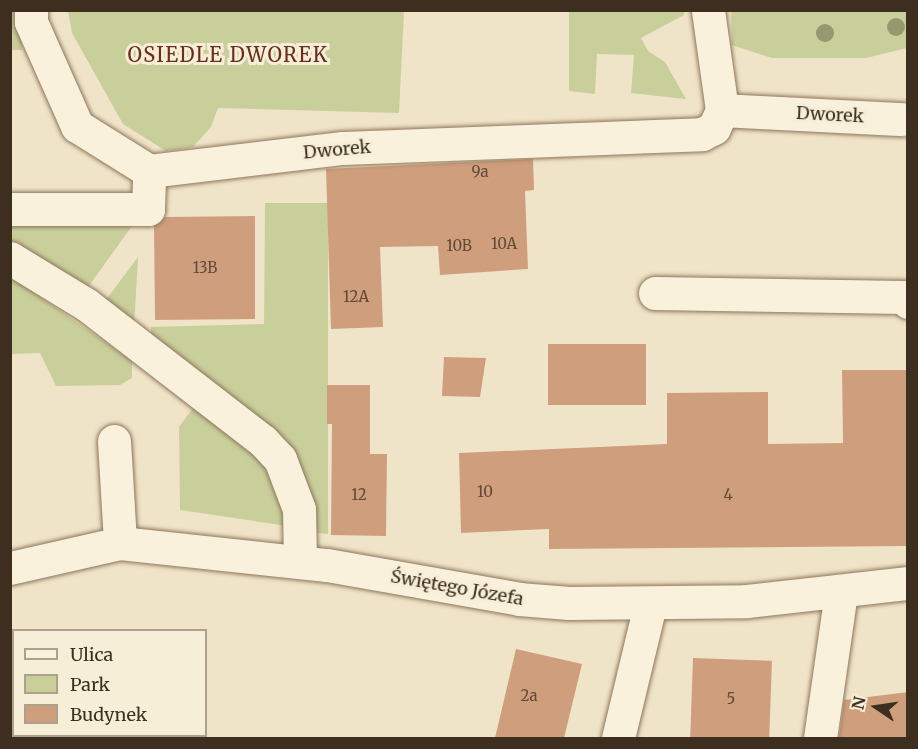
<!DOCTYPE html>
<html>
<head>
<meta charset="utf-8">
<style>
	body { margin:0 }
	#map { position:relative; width:918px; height:749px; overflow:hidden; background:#f0e4c8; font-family:Merriweather,serif }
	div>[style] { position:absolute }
	.green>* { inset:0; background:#c9cf9b; transform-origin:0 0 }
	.building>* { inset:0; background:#cf9f7d; transform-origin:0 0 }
	.roads { filter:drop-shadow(0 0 2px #8d765c) drop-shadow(0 0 2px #8d765c) }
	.minor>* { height:33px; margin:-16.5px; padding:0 16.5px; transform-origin:16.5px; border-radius:16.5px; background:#faf1dc }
	.trees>* { width:18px; height:18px; margin:-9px; border-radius:50%; background:#96986f }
	span { translate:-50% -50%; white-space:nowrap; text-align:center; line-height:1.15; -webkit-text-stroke:6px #f7eed8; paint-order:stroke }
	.number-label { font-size:15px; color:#624a37 }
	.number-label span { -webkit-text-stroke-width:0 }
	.street-label { font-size:18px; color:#3d2e20 }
	.neighbourhood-label { font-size:20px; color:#6b2e1e; letter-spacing:1.5px }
	.frame { position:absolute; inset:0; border:12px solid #3d2e20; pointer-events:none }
	.legend { position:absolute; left:12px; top:629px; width:195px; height:108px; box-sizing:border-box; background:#f7eed8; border:2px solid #ada18e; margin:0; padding:8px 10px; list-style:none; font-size:18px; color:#3d2e20 }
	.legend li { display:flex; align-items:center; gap:12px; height:30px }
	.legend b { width:30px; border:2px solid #ada18e }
	.north { position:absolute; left:846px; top:677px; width:60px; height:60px; -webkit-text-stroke:4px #f7eed8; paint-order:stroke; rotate:283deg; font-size:16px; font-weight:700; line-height:24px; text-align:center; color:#3d2e20 }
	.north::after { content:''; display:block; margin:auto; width:21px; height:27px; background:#3d2e20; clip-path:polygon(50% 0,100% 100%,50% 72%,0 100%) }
</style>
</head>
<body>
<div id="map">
	<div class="green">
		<div style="left:10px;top:11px;width:12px;height:39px"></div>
		<div style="clip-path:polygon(68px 11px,404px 11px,399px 113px,218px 108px,211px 127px,193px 147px,166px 151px,123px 124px,72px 33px)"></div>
		<div style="clip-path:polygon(569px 11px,684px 11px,684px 15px,641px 38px,648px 51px,665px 62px,686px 99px,631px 93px,634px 55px,597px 54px,595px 94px,569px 91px)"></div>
		<div style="clip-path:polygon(731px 11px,907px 11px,907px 48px,866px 58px,772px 58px,732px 45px)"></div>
		<div style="clip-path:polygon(265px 203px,328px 203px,328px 534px,309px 532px,286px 447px,151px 342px,151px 327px,264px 324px)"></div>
		<div style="clip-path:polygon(137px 219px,86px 290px,11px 244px,10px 220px)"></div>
		<div style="clip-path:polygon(138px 257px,134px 328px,102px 305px)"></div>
		<div style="clip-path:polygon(10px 276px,132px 361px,132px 378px,120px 385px,56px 386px,40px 353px,11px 354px)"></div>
		<div style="clip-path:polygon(193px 408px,278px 472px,294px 527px,180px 510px,179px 427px)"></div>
	</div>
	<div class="building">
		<div style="clip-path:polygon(533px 159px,534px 190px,525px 191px,528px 269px,440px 275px,438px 246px,380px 247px,383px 327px,331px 329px,326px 169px)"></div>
		<div style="clip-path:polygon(255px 216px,255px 319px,155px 320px,154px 226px,165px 217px)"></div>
		<div style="left:646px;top:344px;width:61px;height:98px;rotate:90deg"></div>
		<div style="clip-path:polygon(444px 357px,486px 358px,480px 397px,442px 396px)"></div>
		<div style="clip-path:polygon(842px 370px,908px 370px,908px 546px,549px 549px,549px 529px,461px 533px,459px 453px,667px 444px,667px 393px,768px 392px,768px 444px,843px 443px)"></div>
		<div style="clip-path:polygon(327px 385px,370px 385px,370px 454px,387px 454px,386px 536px,331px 535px,332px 424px,327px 424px)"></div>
		<div style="clip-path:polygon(516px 649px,582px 664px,564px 738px,495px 738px)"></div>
		<div style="left:693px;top:658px;width:79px;height:79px;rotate:2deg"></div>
		<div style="clip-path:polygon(908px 692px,908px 738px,839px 738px,844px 700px)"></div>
	</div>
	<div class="roads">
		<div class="minor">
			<div style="left:31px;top:10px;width:12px;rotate:90deg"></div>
			<div style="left:31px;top:22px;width:114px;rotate:66.1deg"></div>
			<div style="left:77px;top:126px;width:85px;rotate:32deg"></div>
			<div style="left:149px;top:171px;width:195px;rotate:-6.8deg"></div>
			<div style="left:343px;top:148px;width:359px;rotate:-2.2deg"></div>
			<div style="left:702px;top:134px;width:13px;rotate:-27deg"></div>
			<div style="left:714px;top:128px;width:20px;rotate:-66deg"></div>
			<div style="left:722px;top:110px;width:101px;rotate:-98deg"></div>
			<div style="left:722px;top:110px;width:180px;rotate:2.9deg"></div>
			<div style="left:10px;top:209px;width:138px"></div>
			<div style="left:148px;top:209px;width:38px;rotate:-88deg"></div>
			<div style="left:10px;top:258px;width:90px;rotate:31.4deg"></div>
			<div style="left:87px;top:305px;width:222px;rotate:37.7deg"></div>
			<div style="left:263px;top:441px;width:25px;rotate:47deg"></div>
			<div style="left:280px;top:459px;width:53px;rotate:69.2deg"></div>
			<div style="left:299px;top:509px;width:53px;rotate:88.9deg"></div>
			<div style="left:655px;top:293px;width:248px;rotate:0.9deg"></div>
			<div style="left:903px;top:297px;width:7px;rotate:45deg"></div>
			<div style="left:114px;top:441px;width:102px;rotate:86.6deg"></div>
			<div style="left:10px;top:568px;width:113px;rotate:-12.8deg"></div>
			<div style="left:120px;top:543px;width:208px;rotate:6.1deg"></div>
			<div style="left:327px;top:565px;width:195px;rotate:10deg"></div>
			<div style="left:519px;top:599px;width:50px;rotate:4.6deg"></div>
			<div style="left:569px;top:603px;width:178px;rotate:-0.6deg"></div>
			<div style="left:747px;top:601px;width:162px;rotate:-6.4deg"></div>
			<div style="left:618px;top:738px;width:137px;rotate:-76.5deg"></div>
			<div style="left:820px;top:738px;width:148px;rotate:-81.8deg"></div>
		</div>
	</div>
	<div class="trees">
		<div style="left:896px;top:27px"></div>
		<div style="left:825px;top:33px"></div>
	</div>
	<div class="number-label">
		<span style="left:480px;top:172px">9a</span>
		<span style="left:504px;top:244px">10A</span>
		<span style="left:459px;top:246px">10B</span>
		<span style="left:205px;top:268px">13B</span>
		<span style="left:356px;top:297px">12A</span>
		<span style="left:485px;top:492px">10</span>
		<span style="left:359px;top:495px">12</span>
		<span style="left:728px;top:495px">4</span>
		<span style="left:529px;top:696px">2a</span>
		<span style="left:731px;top:699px">5</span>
	</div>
	<div class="street-label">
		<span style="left:830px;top:115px;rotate:3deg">Dworek</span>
		<span style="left:337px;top:150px;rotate:-5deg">Dworek</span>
		<span style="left:457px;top:588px;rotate:10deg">Świętego Józefa</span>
	</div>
	<div class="neighbourhood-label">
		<span style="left:228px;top:54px">OSIEDLE DWOREK</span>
	</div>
	<div class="frame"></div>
	<ul class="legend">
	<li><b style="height:8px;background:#faf1dc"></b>Ulica</li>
	<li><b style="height:16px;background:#c9cf9b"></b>Park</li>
	<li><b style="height:16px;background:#cf9f7d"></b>Budynek</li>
	</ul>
	<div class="north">N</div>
</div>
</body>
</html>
